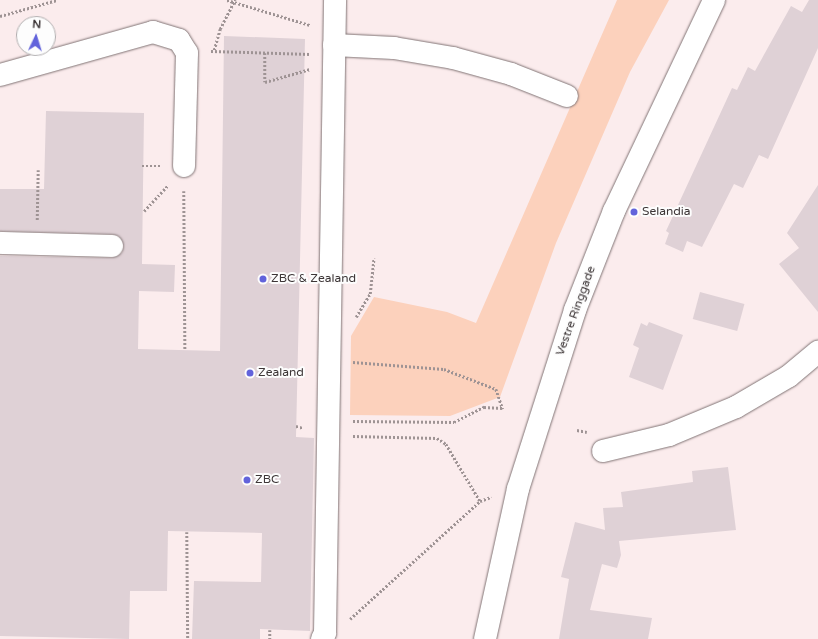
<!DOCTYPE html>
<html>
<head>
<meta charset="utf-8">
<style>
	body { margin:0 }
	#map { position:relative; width:818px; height:639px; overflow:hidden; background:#fbeced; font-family:"Varela Round",sans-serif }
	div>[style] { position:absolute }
	.green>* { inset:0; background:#fcd1bc }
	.building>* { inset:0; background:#dfd1d6; transform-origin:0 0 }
	.path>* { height:2.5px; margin-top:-1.25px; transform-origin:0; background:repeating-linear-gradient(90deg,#9e9394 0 2px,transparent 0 4px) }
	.roads { filter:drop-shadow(0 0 1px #817475) drop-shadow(0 0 1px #817475) }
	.minor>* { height:22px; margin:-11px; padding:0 11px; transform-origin:11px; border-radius:11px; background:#fff }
	.dots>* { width:11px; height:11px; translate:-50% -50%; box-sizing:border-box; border:2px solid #fdfdfd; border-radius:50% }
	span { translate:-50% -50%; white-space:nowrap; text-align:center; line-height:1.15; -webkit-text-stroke:4px #fdfdfd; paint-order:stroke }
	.poi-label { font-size:12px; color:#3d3637 }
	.left { translate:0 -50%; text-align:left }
	.street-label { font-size:12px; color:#3d3637 }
	.north { position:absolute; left:16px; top:16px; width:40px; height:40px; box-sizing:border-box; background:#fdfdfd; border:1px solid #b0adae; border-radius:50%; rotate:4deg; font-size:11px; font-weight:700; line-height:16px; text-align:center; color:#3d3637 }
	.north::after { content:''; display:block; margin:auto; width:14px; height:18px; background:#6263db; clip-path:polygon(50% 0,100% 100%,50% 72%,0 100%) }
</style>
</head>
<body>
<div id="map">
	<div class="green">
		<div style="clip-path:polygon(617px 0,669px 0,630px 72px,556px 243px,500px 397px,450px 416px,350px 415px,351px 336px,374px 297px,447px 312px,476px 323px)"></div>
	</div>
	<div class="building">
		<div style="clip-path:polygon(809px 0,818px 0,818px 48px,768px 159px,759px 155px,743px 188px,734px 184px,702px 247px,687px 241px,683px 252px,665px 244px,669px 233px,666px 231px,732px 88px,737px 90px,748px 67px,755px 71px,791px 6px,802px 12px)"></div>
		<div style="clip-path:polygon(224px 36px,305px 39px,296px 437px,314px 438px,310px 631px,260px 629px,260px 639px,192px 639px,194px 581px,261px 582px,262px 533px,168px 531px,167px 591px,130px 591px,129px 639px,0 636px,0 256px,112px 258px,122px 253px,124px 246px,119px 236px,112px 234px,0 231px,0 189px,44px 189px,46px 111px,144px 113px,142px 264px,175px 265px,174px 292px,139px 291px,138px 349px,220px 351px)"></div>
		<div style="clip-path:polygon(818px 185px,818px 312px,779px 264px,799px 248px,787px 233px)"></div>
		<div style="left:700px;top:292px;width:46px;height:28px;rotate:15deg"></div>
		<div style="clip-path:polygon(649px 322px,683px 335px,663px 390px,629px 377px,639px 348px,633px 345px,641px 323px,647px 326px)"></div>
		<div style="clip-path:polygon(728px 467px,736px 530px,619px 541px,621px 555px,617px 568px,602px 564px,590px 610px,652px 618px,648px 639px,559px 639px,569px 579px,561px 577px,575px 522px,605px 530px,603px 508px,623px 507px,621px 492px,693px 482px,692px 471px)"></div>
	</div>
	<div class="path">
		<div style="left:227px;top:0;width:87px;rotate:16.8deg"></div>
		<div style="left:0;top:16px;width:59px;rotate:-15.7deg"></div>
		<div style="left:214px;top:50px;width:22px;rotate:-74deg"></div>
		<div style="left:220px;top:29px;width:33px;rotate:-63deg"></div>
		<div style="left:211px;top:51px;width:99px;rotate:1.7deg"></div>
		<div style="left:265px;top:53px;width:29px;rotate:90deg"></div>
		<div style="left:265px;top:82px;width:47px;rotate:-16.1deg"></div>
		<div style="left:142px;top:166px;width:18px"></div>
		<div style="left:184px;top:191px;width:159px;rotate:89.6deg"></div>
		<div style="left:144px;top:211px;width:35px;rotate:-47deg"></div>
		<div style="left:37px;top:220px;width:50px;rotate:-88.9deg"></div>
		<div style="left:356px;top:317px;width:27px;rotate:-59deg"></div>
		<div style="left:370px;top:294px;width:36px;rotate:-84deg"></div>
		<div style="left:353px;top:362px;width:91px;rotate:4.4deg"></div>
		<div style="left:444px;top:369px;width:56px;rotate:21deg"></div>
		<div style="left:496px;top:389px;width:21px;rotate:71deg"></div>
		<div style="left:353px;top:421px;width:101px;rotate:0.6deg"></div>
		<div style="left:454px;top:422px;width:34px;rotate:-27deg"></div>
		<div style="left:484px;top:407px;width:18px;rotate:3deg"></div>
		<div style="left:296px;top:426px;width:7px;rotate:16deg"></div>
		<div style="left:577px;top:430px;width:10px;rotate:11deg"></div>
		<div style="left:353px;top:436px;width:84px;rotate:1.4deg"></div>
		<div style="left:437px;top:438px;width:11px;rotate:34deg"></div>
		<div style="left:446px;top:444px;width:66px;rotate:59.2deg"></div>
		<div style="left:187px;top:532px;width:107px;rotate:89.5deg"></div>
		<div style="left:350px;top:619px;width:176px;rotate:-42.2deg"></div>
		<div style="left:480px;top:501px;width:12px;rotate:-20deg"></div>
		<div style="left:270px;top:630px;width:9px;rotate:90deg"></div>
	</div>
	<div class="roads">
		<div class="minor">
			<div style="left:334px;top:45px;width:60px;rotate:2.9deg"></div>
			<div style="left:394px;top:48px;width:60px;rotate:9.6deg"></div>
			<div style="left:453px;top:58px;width:60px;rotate:15.4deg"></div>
			<div style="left:511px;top:74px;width:60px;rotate:21.4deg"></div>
			<div style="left:0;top:75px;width:159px;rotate:-15.7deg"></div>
			<div style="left:153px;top:32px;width:27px;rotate:17deg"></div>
			<div style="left:179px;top:40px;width:15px;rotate:58deg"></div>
			<div style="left:187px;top:53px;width:113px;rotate:91.5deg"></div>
			<div style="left:0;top:243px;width:112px;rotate:1.5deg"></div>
			<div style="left:603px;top:451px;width:68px;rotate:-13.6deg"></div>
			<div style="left:669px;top:435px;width:73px;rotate:-22.7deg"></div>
			<div style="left:736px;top:407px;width:61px;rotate:-30.3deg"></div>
			<div style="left:789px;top:376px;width:38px;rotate:-40deg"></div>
			<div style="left:322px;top:639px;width:7px;rotate:-63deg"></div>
			<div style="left:325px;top:633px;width:633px;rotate:-89.09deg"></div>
			<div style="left:485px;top:639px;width:154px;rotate:-77.6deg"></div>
			<div style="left:518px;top:489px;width:188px;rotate:-72.3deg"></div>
			<div style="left:575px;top:310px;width:106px;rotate:-68.5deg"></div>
			<div style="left:614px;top:211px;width:233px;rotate:-64.6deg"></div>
		</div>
	</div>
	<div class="dots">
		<div style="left:634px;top:212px;background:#6263db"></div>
		<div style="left:263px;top:279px;background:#6263db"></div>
		<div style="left:250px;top:373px;background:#6263db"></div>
		<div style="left:247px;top:480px;background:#6263db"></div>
	</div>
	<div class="poi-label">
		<span class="left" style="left:642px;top:212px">Selandia</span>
		<span class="left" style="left:271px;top:279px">ZBC &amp; Zealand</span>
		<span class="left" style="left:258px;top:373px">Zealand</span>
		<span class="left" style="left:255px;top:480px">ZBC</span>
	</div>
	<div class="street-label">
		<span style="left:576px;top:311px;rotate:-70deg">Vestre Ringgade</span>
	</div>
	<div class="north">N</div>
</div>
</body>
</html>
